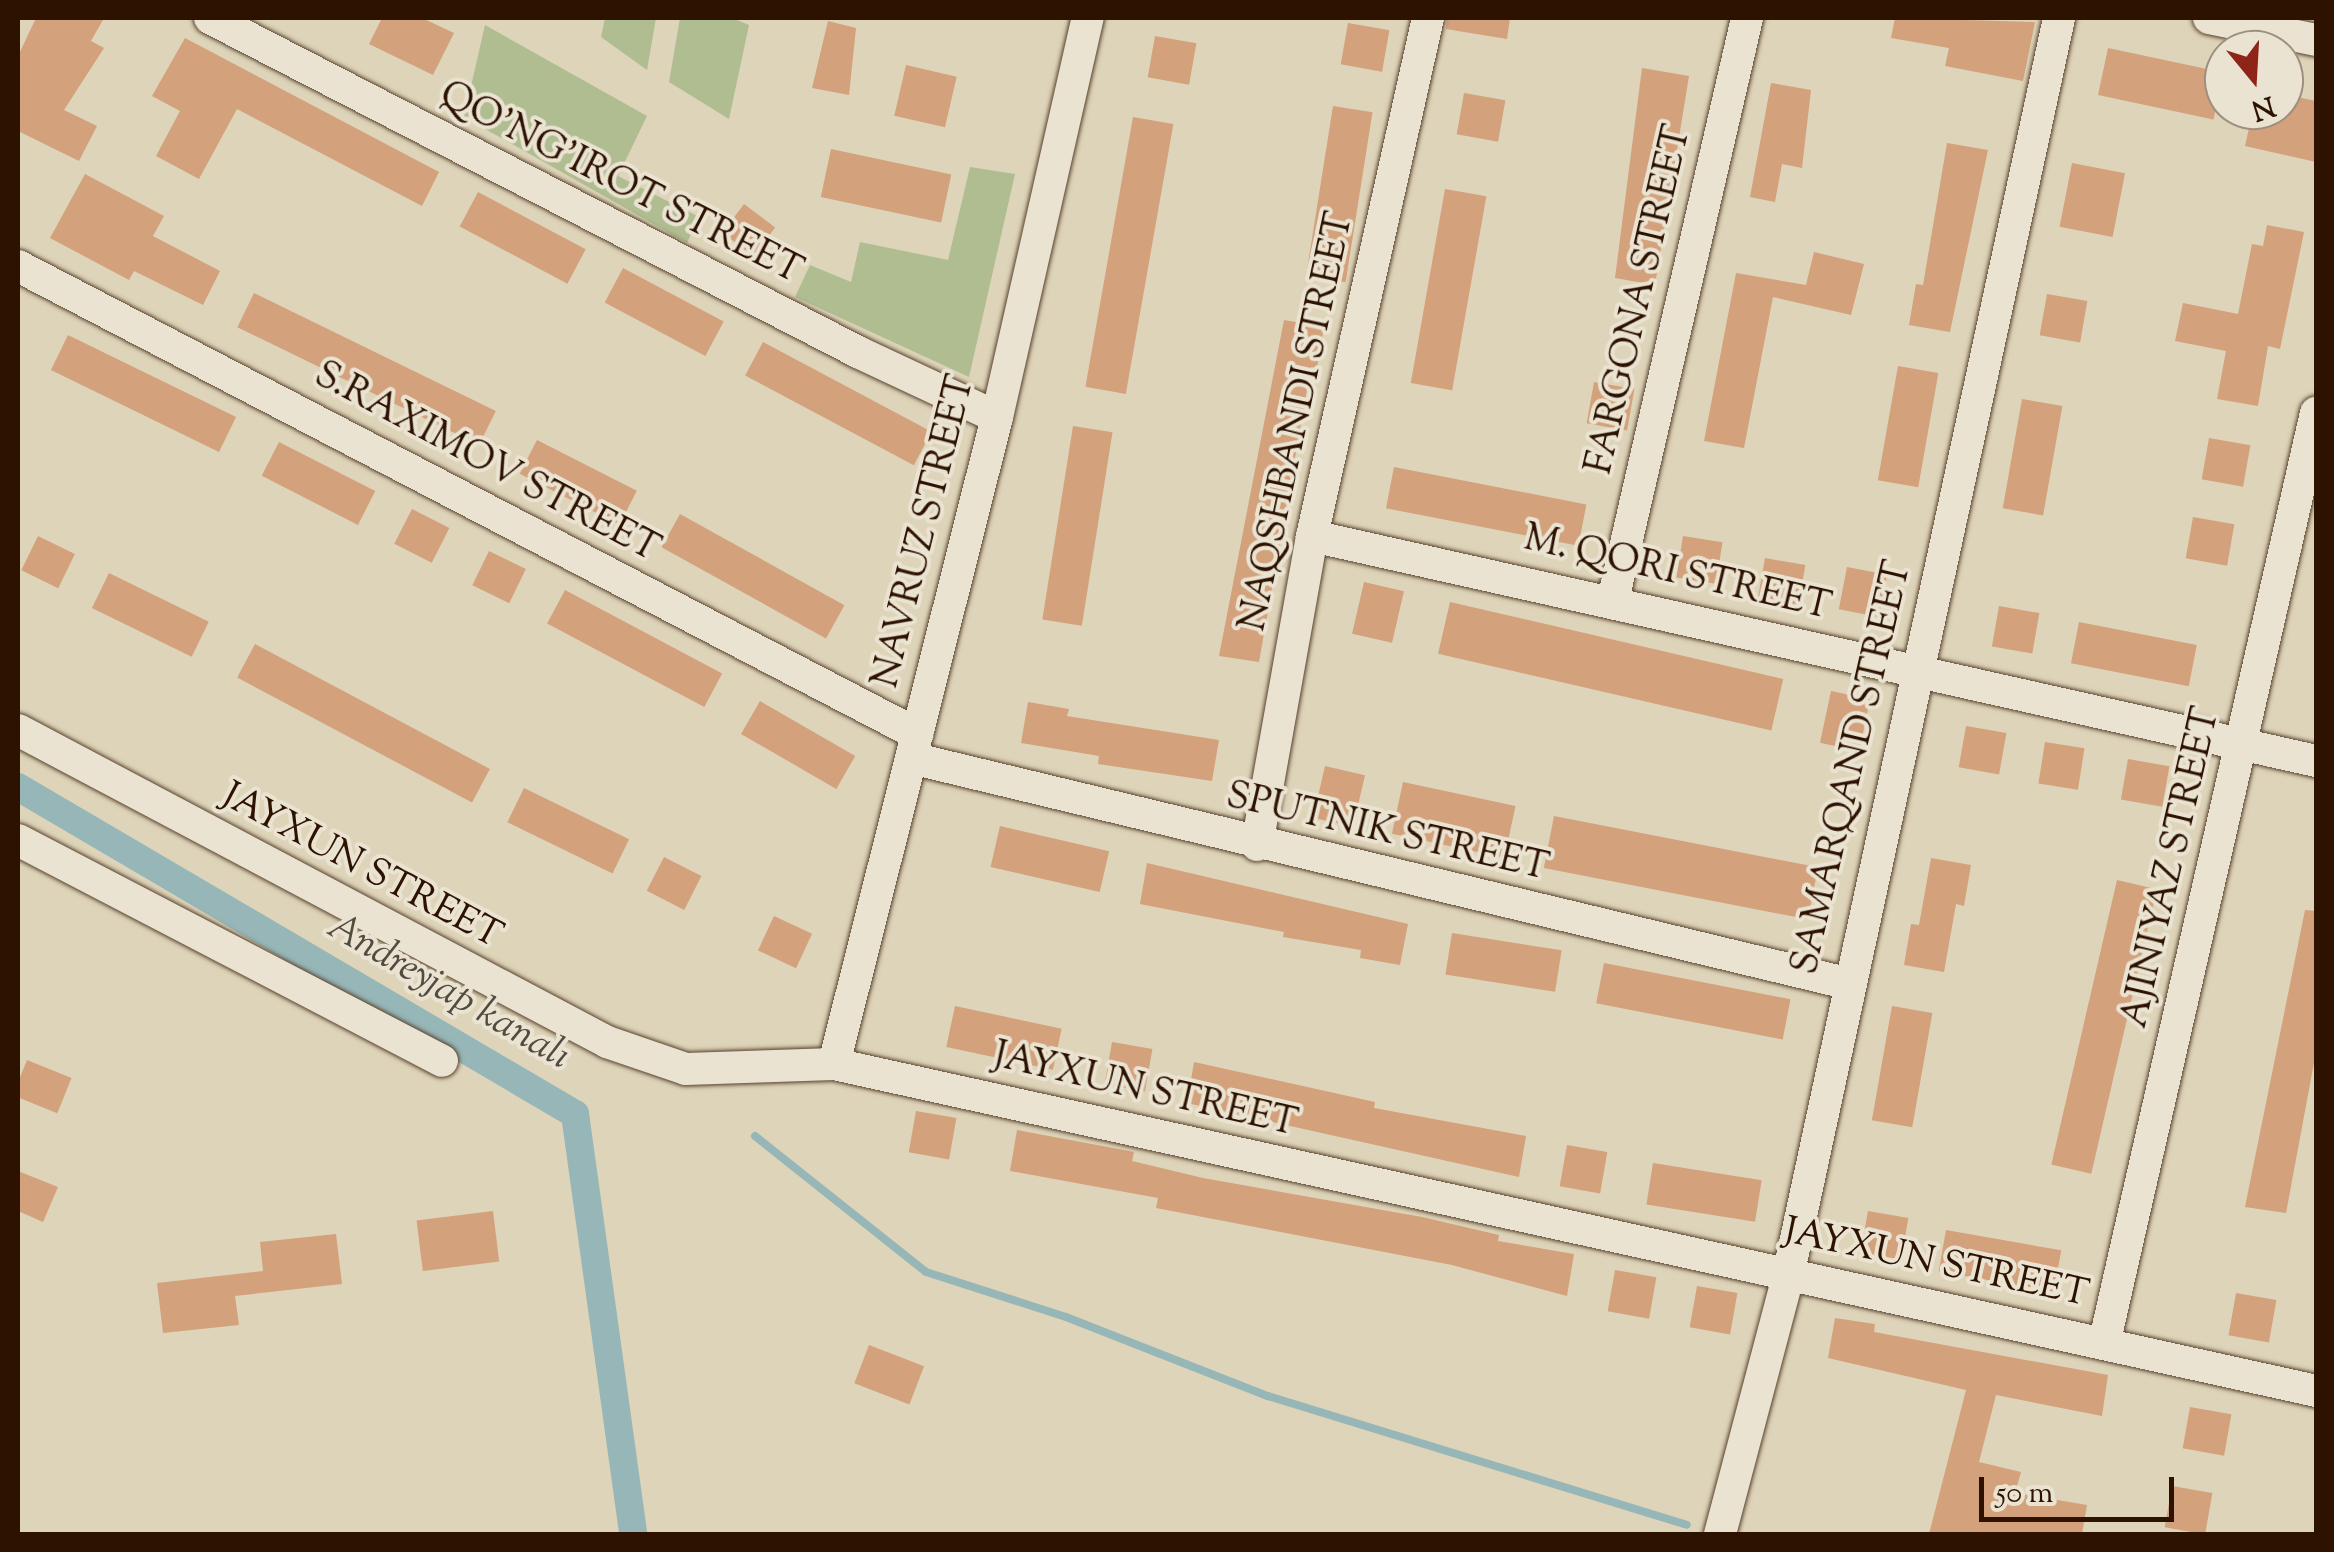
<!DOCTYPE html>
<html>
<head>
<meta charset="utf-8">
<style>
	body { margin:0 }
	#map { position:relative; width:2334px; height:1552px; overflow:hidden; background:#ded4b9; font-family:"Sorts Mill Goudy",serif }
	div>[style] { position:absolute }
	.green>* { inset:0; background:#afbd91 }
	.stream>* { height:8px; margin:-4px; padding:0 4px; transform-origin:4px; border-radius:4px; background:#96b6b8 }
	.canal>* { height:28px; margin:-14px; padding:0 14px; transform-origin:14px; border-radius:14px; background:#96b6b8 }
	.building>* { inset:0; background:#d3a17c; transform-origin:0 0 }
	.roads { filter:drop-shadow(0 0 2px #59422e) drop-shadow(0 0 2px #59422e) }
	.minor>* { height:32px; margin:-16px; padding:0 16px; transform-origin:16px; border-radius:16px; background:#eae3d2 }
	span { translate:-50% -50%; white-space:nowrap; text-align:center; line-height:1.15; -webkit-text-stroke:8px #eae3d2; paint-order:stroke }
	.street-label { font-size:38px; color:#2d1200 }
	.water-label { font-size:40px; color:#524b40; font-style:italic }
	.frame { position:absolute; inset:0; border:20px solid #2d1200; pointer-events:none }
	.north { position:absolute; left:2204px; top:30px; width:100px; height:100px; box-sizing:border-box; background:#eae3d2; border:2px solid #9e8f7e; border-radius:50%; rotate:162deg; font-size:28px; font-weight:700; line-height:40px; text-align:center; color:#2d1200 }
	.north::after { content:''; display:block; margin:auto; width:35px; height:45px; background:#8f2418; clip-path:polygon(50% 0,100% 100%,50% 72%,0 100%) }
	.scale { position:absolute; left:1979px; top:1477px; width:195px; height:45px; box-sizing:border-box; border:5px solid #2d1200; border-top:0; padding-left:12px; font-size:30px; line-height:35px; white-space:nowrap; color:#2d1200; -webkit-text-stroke:8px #eae3d2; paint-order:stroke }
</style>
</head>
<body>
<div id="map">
	<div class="green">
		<div style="clip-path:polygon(605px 18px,656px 18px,647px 70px,601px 37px)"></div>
		<div style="clip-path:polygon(680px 18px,732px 18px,749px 25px,729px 119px,669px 82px)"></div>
		<div style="clip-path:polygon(485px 25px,647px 116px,618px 176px,699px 217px,687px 243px,464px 117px)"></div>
		<div style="clip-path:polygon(970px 167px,1015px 174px,969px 377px,795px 297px,810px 265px,851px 282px,860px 242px,948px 260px)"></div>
	</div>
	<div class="stream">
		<div style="left:755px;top:1136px;width:218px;rotate:38.5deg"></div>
		<div style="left:926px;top:1272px;width:147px;rotate:17.8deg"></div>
		<div style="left:1066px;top:1317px;width:217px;rotate:21.4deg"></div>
		<div style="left:1268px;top:1396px;width:438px;rotate:17.1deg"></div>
	</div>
	<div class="canal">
		<div style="left:18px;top:787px;width:646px;rotate:30.42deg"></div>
		<div style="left:575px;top:1114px;width:424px;rotate:82.1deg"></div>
	</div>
	<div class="building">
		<div style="clip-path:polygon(36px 18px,104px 18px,91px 41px,104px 48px,64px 110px,97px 126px,79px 161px,18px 131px,18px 56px)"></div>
		<div style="clip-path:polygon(382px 18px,422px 18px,454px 33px,433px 75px,369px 44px)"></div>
		<div style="clip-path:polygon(1447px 18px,1510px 18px,1507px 39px,1446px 29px)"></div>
		<div style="clip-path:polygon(1895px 18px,2035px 22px,2023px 81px,1945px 66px,1949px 48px,1891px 38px)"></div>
		<div style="clip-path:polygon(828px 21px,856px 28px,849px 95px,812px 88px)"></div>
		<div style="left:1348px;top:23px;width:42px;height:42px;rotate:10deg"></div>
		<div style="left:1155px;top:36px;width:42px;height:42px;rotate:10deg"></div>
		<div style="clip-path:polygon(185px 38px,439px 172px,422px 206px,237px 109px,199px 179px,156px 156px,180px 111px,152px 96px)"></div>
		<div style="left:2108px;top:48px;width:118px;height:48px;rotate:12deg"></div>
		<div style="left:906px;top:65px;width:52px;height:52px;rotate:13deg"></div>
		<div style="clip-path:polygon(1642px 68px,1689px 76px,1655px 285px,1615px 278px)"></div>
		<div style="clip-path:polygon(1771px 83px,1811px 90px,1802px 168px,1782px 164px,1775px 202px,1750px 197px)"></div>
		<div style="left:1464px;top:93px;width:42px;height:42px;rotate:10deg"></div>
		<div style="clip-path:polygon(2284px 94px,2316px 101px,2316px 162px,2245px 146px,2253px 110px,2284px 110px)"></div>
		<div style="left:1333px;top:106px;width:40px;height:172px;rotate:9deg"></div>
		<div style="left:1133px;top:117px;width:41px;height:274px;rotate:10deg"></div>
		<div style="clip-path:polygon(1947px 143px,1988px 150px,1950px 332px,1909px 325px,1916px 284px,1923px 285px)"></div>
		<div style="left:831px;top:149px;width:123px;height:49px;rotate:12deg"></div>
		<div style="left:2072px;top:163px;width:54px;height:65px;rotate:11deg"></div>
		<div style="clip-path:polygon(85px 174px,164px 216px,153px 236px,220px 271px,203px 305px,134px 271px,129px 280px,50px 238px)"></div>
		<div style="left:1445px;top:189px;width:42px;height:197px;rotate:10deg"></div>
		<div style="left:478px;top:192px;width:122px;height:39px;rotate:28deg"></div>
		<div style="left:744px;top:204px;width:39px;height:36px;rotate:37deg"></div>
		<div style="clip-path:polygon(2267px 225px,2304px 232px,2280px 349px,2268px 346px,2258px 406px,2217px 399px,2226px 351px,2175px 341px,2183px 303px,2238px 314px,2252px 244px,2263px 246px)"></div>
		<div style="clip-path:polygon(1814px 252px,1864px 264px,1851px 315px,1773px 297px,1744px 448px,1704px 441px,1736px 273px,1806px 285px)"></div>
		<div style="left:623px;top:268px;width:114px;height:39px;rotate:28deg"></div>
		<div style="left:254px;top:293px;width:269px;height:38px;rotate:26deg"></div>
		<div style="left:2047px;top:294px;width:41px;height:42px;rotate:10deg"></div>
		<div style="clip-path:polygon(1284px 320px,1324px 327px,1317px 368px,1311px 367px,1259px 662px,1219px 656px)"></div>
		<div style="left:68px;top:335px;width:187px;height:39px;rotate:26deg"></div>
		<div style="left:763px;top:342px;width:191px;height:38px;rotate:28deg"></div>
		<div style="left:1898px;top:366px;width:41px;height:116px;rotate:10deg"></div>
		<div style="left:1594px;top:382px;width:41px;height:42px;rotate:10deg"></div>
		<div style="left:2022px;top:399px;width:41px;height:111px;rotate:10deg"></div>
		<div style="left:1073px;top:426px;width:40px;height:196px;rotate:9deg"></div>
		<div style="left:2209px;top:438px;width:42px;height:42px;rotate:10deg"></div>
		<div style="left:537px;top:440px;width:112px;height:38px;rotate:27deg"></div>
		<div style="left:279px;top:442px;width:108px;height:38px;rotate:27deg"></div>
		<div style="left:1394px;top:467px;width:196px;height:42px;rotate:11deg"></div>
		<div style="left:412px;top:509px;width:42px;height:39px;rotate:27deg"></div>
		<div style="left:680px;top:514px;width:188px;height:38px;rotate:29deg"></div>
		<div style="left:2193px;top:517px;width:42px;height:42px;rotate:10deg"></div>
		<div style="left:38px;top:536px;width:41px;height:38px;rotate:26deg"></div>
		<div style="left:1683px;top:536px;width:40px;height:42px;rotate:9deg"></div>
		<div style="left:489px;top:551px;width:41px;height:38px;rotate:26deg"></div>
		<div style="left:1765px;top:558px;width:41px;height:42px;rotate:10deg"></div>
		<div style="left:1847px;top:567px;width:41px;height:43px;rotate:11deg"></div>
		<div style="left:109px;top:573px;width:111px;height:39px;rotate:26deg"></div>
		<div style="left:1364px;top:582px;width:41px;height:53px;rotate:13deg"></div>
		<div style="left:565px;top:590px;width:178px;height:38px;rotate:28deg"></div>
		<div style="left:1450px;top:602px;width:342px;height:53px;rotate:13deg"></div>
		<div style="left:1999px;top:606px;width:41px;height:41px;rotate:10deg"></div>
		<div style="left:2079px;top:622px;width:120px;height:42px;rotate:11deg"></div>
		<div style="left:255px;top:644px;width:266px;height:38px;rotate:28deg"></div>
		<div style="left:1831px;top:691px;width:40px;height:53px;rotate:12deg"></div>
		<div style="left:760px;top:701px;width:110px;height:38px;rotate:30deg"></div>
		<div style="clip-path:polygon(1028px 702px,1069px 709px,1067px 716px,1219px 740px,1212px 781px,1098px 764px,1099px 756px,1021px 743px)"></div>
		<div style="left:1966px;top:726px;width:41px;height:42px;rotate:10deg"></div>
		<div style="left:2045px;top:742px;width:40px;height:42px;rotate:9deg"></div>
		<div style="left:2128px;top:759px;width:42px;height:41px;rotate:10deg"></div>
		<div style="left:1325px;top:766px;width:41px;height:53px;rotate:13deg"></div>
		<div style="left:1403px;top:782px;width:115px;height:53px;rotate:12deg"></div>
		<div style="left:524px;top:788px;width:117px;height:38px;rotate:26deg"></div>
		<div style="left:1554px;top:816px;width:269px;height:53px;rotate:11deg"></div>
		<div style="left:1000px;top:826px;width:112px;height:42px;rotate:13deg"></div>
		<div style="left:664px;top:857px;width:42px;height:38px;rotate:27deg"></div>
		<div style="clip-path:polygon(1931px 858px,1971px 865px,1964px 906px,1956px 904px,1944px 972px,1904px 965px,1911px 924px,1919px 925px)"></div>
		<div style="clip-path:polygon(1147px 863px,1408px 924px,1400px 965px,1360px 958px,1361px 950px,1283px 937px,1284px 932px,1140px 904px)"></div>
		<div style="left:2117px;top:880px;width:41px;height:292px;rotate:13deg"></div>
		<div style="clip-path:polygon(2305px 910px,2316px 911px,2316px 1052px,2286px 1213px,2245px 1207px)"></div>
		<div style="left:774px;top:916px;width:42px;height:38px;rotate:25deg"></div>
		<div style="left:1452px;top:933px;width:111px;height:42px;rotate:9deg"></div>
		<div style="left:1604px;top:963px;width:190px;height:41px;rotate:11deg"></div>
		<div style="left:955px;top:1006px;width:109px;height:42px;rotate:12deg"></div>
		<div style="left:1892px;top:1006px;width:41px;height:116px;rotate:10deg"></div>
		<div style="left:1112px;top:1042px;width:41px;height:43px;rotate:10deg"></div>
		<div style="left:27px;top:1060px;width:48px;height:38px;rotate:22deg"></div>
		<div style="clip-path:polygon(1194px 1062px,1375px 1102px,1374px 1108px,1526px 1136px,1519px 1177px,1187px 1103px)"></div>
		<div style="left:916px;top:1111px;width:41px;height:42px;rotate:10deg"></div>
		<div style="clip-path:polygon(1017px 1130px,1134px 1152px,1132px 1161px,1203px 1178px,1422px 1217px,1499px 1235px,1498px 1241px,1574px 1254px,1567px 1296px,1452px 1265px,1156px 1208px,1158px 1198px,1010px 1171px)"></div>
		<div style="left:1567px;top:1145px;width:41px;height:42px;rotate:10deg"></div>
		<div style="left:1653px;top:1163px;width:110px;height:42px;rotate:9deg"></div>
		<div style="clip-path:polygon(18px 1171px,58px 1187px,43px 1222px,18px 1211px)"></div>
		<div style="left:493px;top:1211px;width:51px;height:77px;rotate:83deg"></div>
		<div style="left:1868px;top:1211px;width:41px;height:42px;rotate:10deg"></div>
		<div style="left:1946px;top:1230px;width:117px;height:42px;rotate:10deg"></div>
		<div style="clip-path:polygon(336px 1234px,342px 1284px,235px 1296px,239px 1325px,163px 1333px,157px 1283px,263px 1271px,260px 1242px)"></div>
		<div style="left:1615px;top:1270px;width:42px;height:42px;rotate:10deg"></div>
		<div style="left:1697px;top:1286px;width:41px;height:42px;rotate:10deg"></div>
		<div style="left:2236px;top:1293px;width:41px;height:43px;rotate:10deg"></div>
		<div style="clip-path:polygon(1835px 1318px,1875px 1324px,1874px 1332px,2108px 1375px,2102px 1416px,1996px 1395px,1979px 1462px,2021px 1472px,2015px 1493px,2087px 1505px,2082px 1534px,1929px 1534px,1966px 1390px,1828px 1358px)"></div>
		<div style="left:869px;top:1345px;width:59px;height:41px;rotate:21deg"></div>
		<div style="left:2190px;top:1407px;width:42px;height:42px;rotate:10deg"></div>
		<div style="left:2172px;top:1486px;width:41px;height:42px;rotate:10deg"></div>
	</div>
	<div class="roads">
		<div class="minor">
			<div style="left:210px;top:18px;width:729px;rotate:27.27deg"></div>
			<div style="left:858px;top:352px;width:153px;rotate:25.1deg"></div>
			<div style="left:2209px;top:18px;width:109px;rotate:11.6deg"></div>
			<div style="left:18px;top:266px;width:1014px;rotate:27.5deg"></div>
			<div style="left:1312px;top:536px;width:1029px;rotate:12.63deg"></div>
			<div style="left:1613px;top:600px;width:597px;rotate:-77.03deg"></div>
			<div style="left:18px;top:730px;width:667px;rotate:27.91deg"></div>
			<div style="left:607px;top:1042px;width:83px;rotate:18.9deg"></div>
			<div style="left:686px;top:1069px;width:148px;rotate:-1.9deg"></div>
			<div style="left:834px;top:1064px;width:1518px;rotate:12.44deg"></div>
			<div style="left:911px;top:758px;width:962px;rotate:13.53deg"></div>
			<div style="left:18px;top:840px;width:478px;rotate:27.5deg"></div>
			<div style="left:1257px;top:845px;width:314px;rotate:-79.9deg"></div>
			<div style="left:1312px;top:536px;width:531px;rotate:-77.38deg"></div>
			<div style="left:834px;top:1064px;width:667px;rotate:-75.86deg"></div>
			<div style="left:997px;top:417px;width:409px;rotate:-77.2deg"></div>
			<div style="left:2105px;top:1340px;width:951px;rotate:-77.18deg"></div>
			<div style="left:1720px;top:1534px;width:267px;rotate:-75.2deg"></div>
			<div style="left:1788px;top:1276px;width:1287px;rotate:-77.84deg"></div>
		</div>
	</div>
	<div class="street-label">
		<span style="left:620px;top:185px;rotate:27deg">QO'NG'IROT STREET</span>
		<span style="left:1641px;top:300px;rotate:-77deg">FARGONA STREET</span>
		<span style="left:1299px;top:422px;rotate:-78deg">NAQSHBANDI STREET</span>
		<span style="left:486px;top:464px;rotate:28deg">S.RAXIMOV STREET</span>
		<span style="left:926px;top:532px;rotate:-76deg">NAVRUZ STREET</span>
		<span style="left:1677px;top:575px;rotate:13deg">M. QORI STREET</span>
		<span style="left:1854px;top:768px;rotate:-77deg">SAMARQAND STREET</span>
		<span style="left:1387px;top:834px;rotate:13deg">SPUTNIK STREET</span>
		<span style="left:361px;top:868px;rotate:28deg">JAYXUN STREET</span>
		<span style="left:2173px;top:868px;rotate:-77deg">AJINIYAZ STREET</span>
		<span style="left:1145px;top:1092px;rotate:13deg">JAYXUN STREET</span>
		<span style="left:1936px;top:1265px;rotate:12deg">JAYXUN STREET</span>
	</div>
	<div class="water-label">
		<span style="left:448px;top:993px;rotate:30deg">Andreyjap kanalı</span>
	</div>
	<div class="frame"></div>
	<div class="north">N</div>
	<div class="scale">50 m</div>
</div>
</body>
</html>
